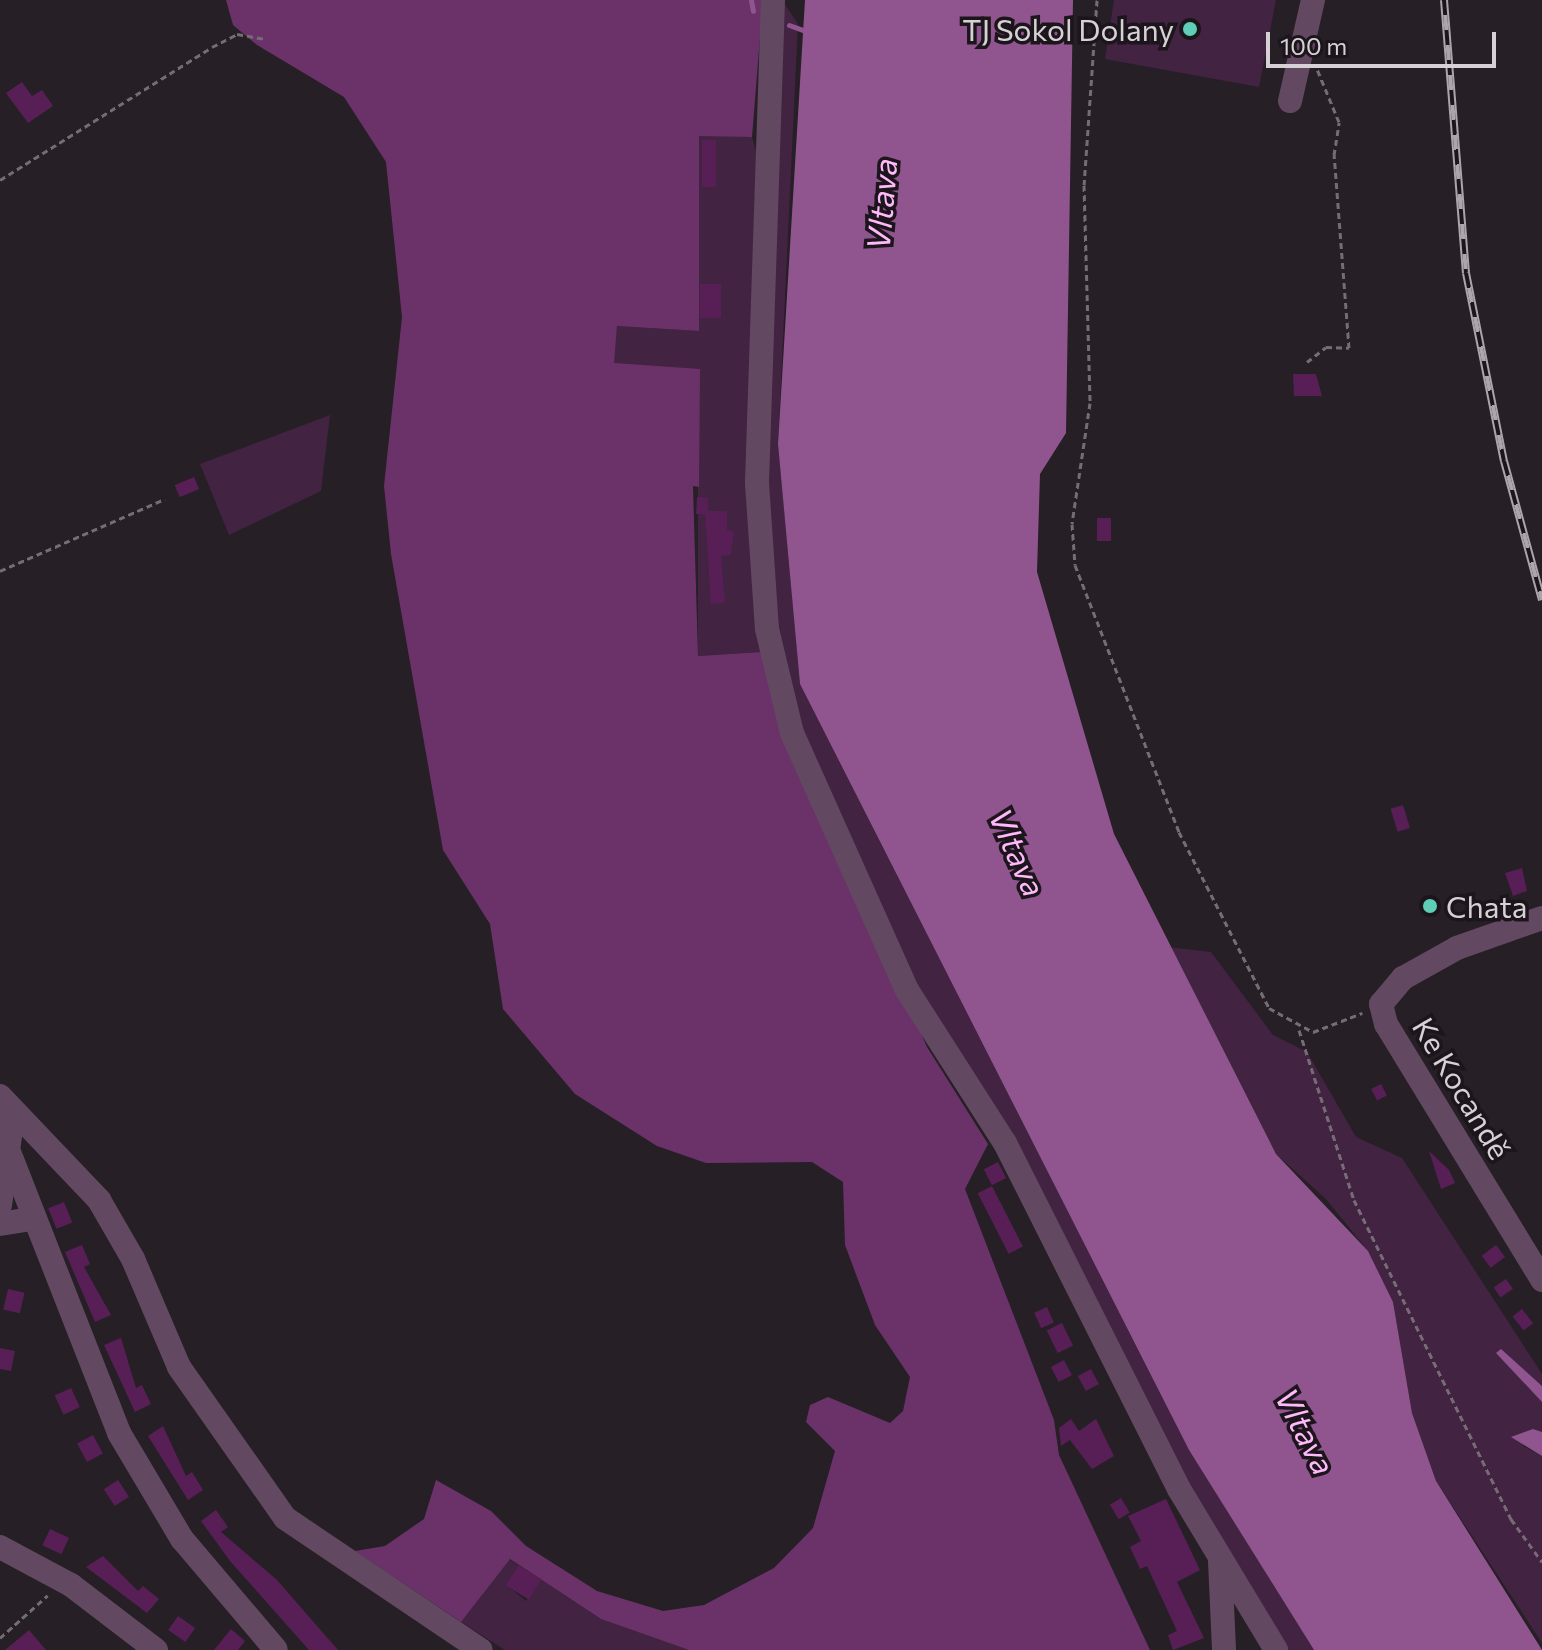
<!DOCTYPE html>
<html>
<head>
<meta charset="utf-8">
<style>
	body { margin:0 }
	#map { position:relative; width:1542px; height:1650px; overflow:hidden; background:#261f26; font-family:Commissioner,sans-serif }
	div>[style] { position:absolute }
	.green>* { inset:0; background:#432342 }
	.forest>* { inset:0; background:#6b326a }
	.water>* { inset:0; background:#90558e }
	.stream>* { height:5px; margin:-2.5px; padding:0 2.5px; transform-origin:2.5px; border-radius:2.5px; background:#90558e }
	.building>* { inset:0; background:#571f56; transform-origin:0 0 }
	.path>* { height:3px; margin-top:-1.5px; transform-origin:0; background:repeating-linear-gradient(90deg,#746e74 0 6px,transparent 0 10px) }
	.minor>* { height:24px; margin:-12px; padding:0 12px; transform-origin:12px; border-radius:12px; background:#624961 }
	.rail>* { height:8px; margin-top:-4px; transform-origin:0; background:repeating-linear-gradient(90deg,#1d151c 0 15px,#aca6ab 0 30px); box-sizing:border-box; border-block:2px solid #aca6ab }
	.dots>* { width:22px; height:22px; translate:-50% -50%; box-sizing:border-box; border:4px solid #1d151c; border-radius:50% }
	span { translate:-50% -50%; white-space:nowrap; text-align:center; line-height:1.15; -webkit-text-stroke:7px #1d151c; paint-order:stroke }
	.poi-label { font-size:30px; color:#d6d1d5 }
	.right { translate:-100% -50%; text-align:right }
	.left { translate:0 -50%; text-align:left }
	.street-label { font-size:30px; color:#d6d1d5 }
	.water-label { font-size:32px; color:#fdb9f9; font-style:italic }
	.scale { position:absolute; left:1266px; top:32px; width:230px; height:36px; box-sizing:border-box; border:4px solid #d6d1d5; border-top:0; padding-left:10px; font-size:24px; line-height:28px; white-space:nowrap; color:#d6d1d5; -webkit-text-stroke:6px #1d151c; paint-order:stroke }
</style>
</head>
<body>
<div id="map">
	<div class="green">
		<div style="clip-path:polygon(773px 0,782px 0,798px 24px,778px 444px,800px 684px,1189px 1450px,1314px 1650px,1276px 1650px,907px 990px,827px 817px,767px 629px)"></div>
		<div style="clip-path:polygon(1114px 0,1276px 0,1259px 87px,1105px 59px)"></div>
		<div style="clip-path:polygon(699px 135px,752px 137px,758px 158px,762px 652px,698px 656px,698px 486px,613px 363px,617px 326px,699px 331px)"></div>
		<div style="clip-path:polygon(330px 415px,321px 491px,229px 535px,200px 464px)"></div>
		<div style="clip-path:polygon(1168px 947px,1211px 952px,1273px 1035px,1307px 1052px,1356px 1137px,1402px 1158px,1542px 1374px,1542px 1386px,1496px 1352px,1542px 1402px,1542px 1432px,1533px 1429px,1523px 1446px,1542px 1456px,1542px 1643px,1436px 1481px,1412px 1413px,1393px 1302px,1368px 1251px,1326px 1199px,1276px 1154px)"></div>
		<div style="clip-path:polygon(509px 1559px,518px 1565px,506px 1585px,526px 1601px,540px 1579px,601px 1619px,689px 1650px,505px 1650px,461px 1622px)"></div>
	</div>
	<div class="forest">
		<div style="clip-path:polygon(226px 0,763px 0,752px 137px,699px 136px,699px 331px,617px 326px,614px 363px,700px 369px,699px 487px,693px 486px,698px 656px,762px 652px,815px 813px,858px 889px,927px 1047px,988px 1144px,965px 1189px,1054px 1420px,1059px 1455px,1150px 1650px,689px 1650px,601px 1619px,510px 1559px,461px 1622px,355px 1551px,385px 1546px,424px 1519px,436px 1480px,491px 1511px,526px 1546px,597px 1591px,663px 1611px,704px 1605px,774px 1568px,813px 1528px,835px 1451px,806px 1422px,810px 1405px,828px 1397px,890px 1423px,903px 1411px,910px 1377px,875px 1325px,845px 1245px,843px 1182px,812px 1162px,706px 1163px,657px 1146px,575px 1094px,503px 1009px,490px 924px,443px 850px,391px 554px,384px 486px,402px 317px,386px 162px,344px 97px,257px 45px,233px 25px)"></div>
	</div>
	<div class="water">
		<div style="clip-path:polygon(805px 0,1073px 0,1066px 433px,1040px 474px,1037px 572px,1114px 834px,1276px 1154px,1368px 1251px,1393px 1302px,1412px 1413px,1436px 1481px,1542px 1650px,1314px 1650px,1189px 1450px,800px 684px,778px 444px)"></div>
		<div style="clip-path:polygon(1501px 1349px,1542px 1386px,1542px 1402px,1496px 1353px)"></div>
		<div style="clip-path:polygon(1533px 1429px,1542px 1432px,1542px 1456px,1511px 1437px)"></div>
	</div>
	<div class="stream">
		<div style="left:751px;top:0;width:11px;rotate:80deg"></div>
		<div style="left:789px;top:25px;width:15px;rotate:20deg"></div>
	</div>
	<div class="building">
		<div style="clip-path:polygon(22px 82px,32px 96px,42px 90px,53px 106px,28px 123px,6px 93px)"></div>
		<div style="left:702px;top:140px;width:14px;height:47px"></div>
		<div style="left:700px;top:284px;width:21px;height:34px"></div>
		<div style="clip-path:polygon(1293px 374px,1316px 374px,1322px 396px,1294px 396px)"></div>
		<div style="left:194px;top:477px;width:13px;height:21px;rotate:67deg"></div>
		<div style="clip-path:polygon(697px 497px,708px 498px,708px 511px,727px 511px,727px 530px,734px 531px,731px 555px,721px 556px,725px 603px,711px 604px,705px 514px,696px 514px)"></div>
		<div style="left:1111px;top:518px;width:23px;height:14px;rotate:90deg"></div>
		<div style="left:1403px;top:805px;width:24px;height:13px;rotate:73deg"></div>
		<div style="clip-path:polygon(1522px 868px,1527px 891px,1513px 896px,1505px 873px)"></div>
		<div style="left:1381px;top:1084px;width:13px;height:11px;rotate:63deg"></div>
		<div style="clip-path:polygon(1429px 1151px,1449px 1170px,1455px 1183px,1441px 1189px)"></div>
		<div style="left:998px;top:1162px;width:18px;height:16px;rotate:63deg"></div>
		<div style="left:992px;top:1186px;width:68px;height:16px;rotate:63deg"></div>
		<div style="left:64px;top:1202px;width:22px;height:17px;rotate:68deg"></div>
		<div style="clip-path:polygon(82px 1245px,90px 1264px,84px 1267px,111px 1315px,95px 1322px,65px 1252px)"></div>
		<div style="left:1496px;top:1245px;width:15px;height:18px;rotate:53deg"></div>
		<div style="left:1506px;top:1279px;width:12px;height:15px;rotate:55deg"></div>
		<div style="left:8px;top:1289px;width:17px;height:21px;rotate:13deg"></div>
		<div style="left:1047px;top:1307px;width:17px;height:14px;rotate:66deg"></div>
		<div style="left:1522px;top:1309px;width:18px;height:12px;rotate:52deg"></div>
		<div style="left:1062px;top:1323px;width:25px;height:17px;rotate:64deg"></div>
		<div style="clip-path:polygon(121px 1338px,136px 1388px,142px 1385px,151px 1404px,135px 1412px,104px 1345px)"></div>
		<div style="clip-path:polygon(0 1348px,15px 1351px,11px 1371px,0 1369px)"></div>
		<div style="left:1064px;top:1360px;width:17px;height:15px;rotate:62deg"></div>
		<div style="left:1091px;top:1369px;width:17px;height:15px;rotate:62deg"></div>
		<div style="left:71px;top:1388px;width:21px;height:18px;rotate:65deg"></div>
		<div style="clip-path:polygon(1071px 1419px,1079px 1431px,1096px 1419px,1114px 1456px,1092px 1469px,1070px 1440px,1061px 1446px,1059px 1428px)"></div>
		<div style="clip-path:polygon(163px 1426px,186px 1476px,192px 1472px,203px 1490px,188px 1500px,148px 1436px)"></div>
		<div style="left:93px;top:1435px;width:21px;height:18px;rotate:62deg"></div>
		<div style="left:118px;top:1480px;width:20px;height:17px;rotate:57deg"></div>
		<div style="left:1121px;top:1498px;width:17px;height:13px;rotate:59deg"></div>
		<div style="clip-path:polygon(1166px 1499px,1200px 1570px,1177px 1582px,1204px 1638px,1173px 1650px,1168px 1635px,1177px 1631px,1147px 1566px,1140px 1569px,1130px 1547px,1141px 1541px,1128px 1516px)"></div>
		<div style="clip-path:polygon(216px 1510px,228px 1527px,221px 1532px,277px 1580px,338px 1650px,309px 1650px,230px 1561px,201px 1521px)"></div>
		<div style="left:50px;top:1529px;width:21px;height:18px;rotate:25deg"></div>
		<div style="clip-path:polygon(103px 1556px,138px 1591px,143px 1586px,159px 1599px,147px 1613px,86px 1567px)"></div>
		<div style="left:518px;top:1565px;width:27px;height:24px;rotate:31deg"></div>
		<div style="left:178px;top:1616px;width:21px;height:17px;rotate:35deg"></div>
		<div style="clip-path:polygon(231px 1629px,245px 1641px,238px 1650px,214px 1650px)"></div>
		<div style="clip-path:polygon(29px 1630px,46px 1650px,5px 1650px)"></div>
	</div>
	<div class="path">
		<div style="left:1097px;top:0;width:185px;rotate:94deg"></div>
		<div style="left:1084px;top:185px;width:218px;rotate:88.4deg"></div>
		<div style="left:1090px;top:403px;width:122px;rotate:98.5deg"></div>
		<div style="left:1072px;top:524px;width:41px;rotate:85.8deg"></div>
		<div style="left:1075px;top:565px;width:287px;rotate:68.7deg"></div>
		<div style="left:1179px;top:832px;width:198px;rotate:62.9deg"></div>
		<div style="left:1269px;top:1008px;width:50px;rotate:28.6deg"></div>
		<div style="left:1313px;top:1032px;width:53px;rotate:-21.2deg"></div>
		<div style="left:0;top:180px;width:250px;rotate:-32.1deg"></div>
		<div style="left:212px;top:47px;width:28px;rotate:-27deg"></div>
		<div style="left:237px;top:34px;width:27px;rotate:10deg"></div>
		<div style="left:1307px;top:362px;width:24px;rotate:-38deg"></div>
		<div style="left:1326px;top:347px;width:23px;rotate:2deg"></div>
		<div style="left:1349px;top:348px;width:194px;rotate:-94.4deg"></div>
		<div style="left:1334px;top:155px;width:33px;rotate:-81deg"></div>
		<div style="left:1339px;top:122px;width:57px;rotate:-112.5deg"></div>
		<div style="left:0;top:571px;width:180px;rotate:-23.6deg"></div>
		<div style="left:1299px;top:1030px;width:179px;rotate:72.1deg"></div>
		<div style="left:1354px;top:1200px;width:356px;rotate:63.8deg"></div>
		<div style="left:1511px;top:1519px;width:53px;rotate:54.2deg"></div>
		<div style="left:0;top:1638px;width:64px;rotate:-41.9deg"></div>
	</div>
	<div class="minor">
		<div style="left:773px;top:0;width:483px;rotate:91.9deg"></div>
		<div style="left:757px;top:483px;width:146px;rotate:86.1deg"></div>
		<div style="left:767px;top:629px;width:107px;rotate:76.5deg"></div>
		<div style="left:792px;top:733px;width:282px;rotate:65.9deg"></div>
		<div style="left:907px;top:990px;width:182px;rotate:57.4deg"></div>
		<div style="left:1005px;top:1143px;width:387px;rotate:63.3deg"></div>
		<div style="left:1179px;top:1489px;width:188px;rotate:58.9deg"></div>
		<div style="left:1290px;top:101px;width:104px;rotate:-77.2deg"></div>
		<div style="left:1542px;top:918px;width:90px;rotate:160.6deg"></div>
		<div style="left:1457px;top:948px;width:62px;rotate:150.9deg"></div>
		<div style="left:1403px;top:978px;width:34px;rotate:130deg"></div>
		<div style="left:1381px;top:1004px;width:21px;rotate:76deg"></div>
		<div style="left:1386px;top:1024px;width:300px;rotate:58.6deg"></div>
		<div style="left:0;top:1096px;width:144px;rotate:46.4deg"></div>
		<div style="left:99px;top:1200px;width:68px;rotate:60deg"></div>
		<div style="left:133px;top:1259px;width:117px;rotate:66.9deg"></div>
		<div style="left:179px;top:1367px;width:184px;rotate:54.9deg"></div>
		<div style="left:285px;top:1518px;width:236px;rotate:34deg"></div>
		<div style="left:9px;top:1152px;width:302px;rotate:68.6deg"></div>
		<div style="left:119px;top:1433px;width:123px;rotate:59.3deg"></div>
		<div style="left:182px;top:1539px;width:145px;rotate:49.7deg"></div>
		<div style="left:0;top:1205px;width:76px;rotate:-81.7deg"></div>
		<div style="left:11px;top:1130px;width:26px;rotate:-99deg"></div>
		<div style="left:0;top:1224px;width:32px;rotate:-9deg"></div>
		<div style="left:0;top:1547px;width:81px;rotate:28.2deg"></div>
		<div style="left:71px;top:1585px;width:107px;rotate:37.4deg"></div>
		<div style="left:1220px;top:1561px;width:89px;rotate:87.4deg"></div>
	</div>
	<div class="rail">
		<div style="left:1444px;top:0;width:274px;rotate:85.4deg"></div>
		<div style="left:1466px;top:273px;width:192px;rotate:78.6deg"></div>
		<div style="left:1504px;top:461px;width:144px;rotate:74.7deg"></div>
	</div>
	<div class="dots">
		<div style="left:1190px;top:29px;background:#5eceb8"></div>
		<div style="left:1430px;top:906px;background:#5eceb8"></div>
	</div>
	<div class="poi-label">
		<span class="right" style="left:1174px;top:29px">TJ Sokol Dolany</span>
		<span class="left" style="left:1446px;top:906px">Chata</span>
	</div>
	<div class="street-label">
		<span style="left:1462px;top:1088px;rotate:59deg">Ke Kocandě</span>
	</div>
	<div class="water-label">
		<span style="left:881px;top:204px;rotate:-85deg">Vltava</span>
		<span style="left:1018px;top:852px;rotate:66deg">Vltava</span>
		<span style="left:1306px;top:1431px;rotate:63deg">Vltava</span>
	</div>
	<div class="scale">100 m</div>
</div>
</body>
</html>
